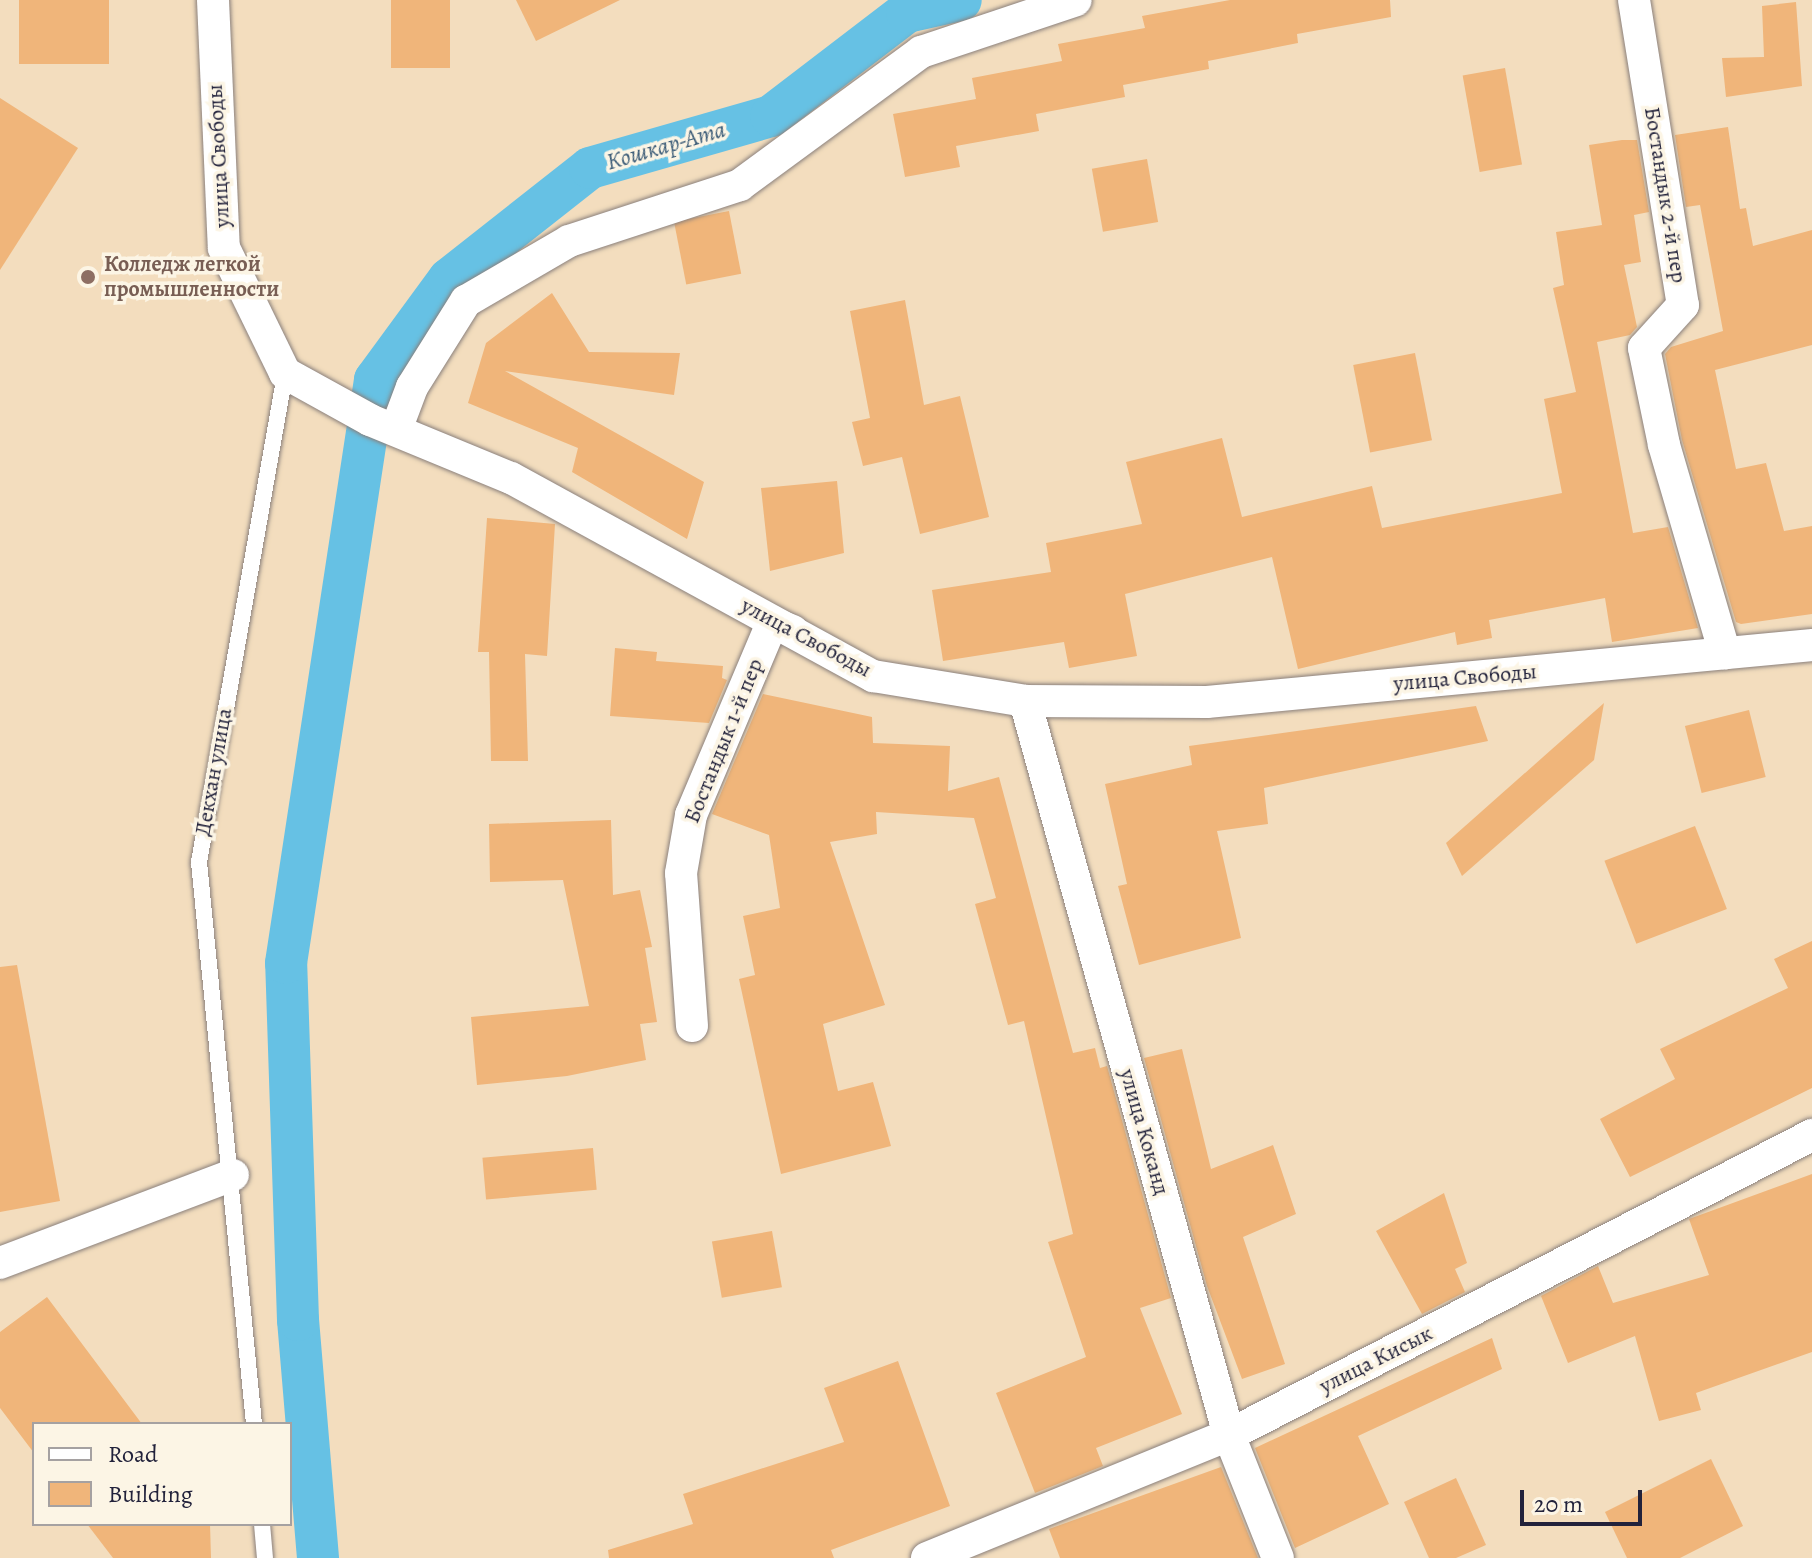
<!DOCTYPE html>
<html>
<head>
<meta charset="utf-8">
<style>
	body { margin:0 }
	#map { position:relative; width:1812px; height:1558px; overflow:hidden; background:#f3ddbe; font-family:Alegreya,serif }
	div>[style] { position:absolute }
	.canal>* { height:42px; margin:-21px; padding:0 21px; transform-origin:21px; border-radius:21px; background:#66c1e4 }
	.building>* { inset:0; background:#f0b57a; transform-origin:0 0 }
	.roads { filter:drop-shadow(0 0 2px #8a807c) drop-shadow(0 0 2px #8a807c) }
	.lane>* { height:16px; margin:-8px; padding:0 8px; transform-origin:8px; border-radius:8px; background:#fff }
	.street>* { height:32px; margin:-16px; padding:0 16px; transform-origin:16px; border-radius:16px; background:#fff }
	.dots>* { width:22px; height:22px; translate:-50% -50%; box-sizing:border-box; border:4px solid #fcf5e5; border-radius:50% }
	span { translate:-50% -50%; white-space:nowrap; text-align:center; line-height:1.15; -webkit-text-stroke:7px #fcf5e5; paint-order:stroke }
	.street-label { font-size:22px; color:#22223b }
	.education-label { font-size:22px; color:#785e54; font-weight:700 }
	.left { translate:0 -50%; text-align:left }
	.water-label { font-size:24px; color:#3a5a76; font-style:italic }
	.legend { position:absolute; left:32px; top:1422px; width:260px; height:104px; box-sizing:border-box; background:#fcf5e5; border:2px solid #a5a1a1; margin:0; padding:10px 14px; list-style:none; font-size:24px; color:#22223b }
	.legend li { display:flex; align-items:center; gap:16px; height:40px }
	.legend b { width:40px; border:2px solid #a5a1a1 }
	.scale { position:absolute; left:1520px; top:1490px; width:122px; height:36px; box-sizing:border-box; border:4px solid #22223b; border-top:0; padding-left:10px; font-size:24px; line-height:28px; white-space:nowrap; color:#22223b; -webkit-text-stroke:6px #fcf5e5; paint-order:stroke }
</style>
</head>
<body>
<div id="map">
	<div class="canal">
		<div style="left:318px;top:1558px;width:239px;rotate:-94.8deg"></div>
		<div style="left:298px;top:1320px;width:357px;rotate:-91.9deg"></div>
		<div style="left:286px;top:963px;width:590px;rotate:-81.32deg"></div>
		<div style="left:375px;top:380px;width:125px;rotate:-53.8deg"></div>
		<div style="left:449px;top:279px;width:179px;rotate:-38.2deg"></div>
		<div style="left:590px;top:168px;width:188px;rotate:-16deg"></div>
		<div style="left:771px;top:116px;width:171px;rotate:-37.4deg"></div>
		<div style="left:907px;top:12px;width:55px;rotate:-12.5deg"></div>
	</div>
	<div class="building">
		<div style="left:19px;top:0;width:90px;height:64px"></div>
		<div style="left:391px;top:0;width:59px;height:68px"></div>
		<div style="clip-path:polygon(516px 0,620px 0,536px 41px)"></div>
		<div style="clip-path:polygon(1230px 0,1390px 0,1391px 17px,1297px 34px,1298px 43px,1208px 61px,1209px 69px,1123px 85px,1125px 97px,1036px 114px,1039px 131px,956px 146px,960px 167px,905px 177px,893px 114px,976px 99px,972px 78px,1062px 61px,1058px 44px,1145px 28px,1142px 16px)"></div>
		<div style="clip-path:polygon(1796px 2px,1802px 86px,1726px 97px,1722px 58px,1764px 57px,1762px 6px)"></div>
		<div style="left:1505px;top:68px;width:98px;height:43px;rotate:80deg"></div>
		<div style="clip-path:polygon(0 98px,78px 148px,0 270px)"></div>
		<div style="clip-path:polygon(1728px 127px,1740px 209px,1746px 208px,1753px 246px,1812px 230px,1812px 345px,1715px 370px,1736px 469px,1766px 463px,1784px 531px,1812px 526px,1812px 614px,1741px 624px,1736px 622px,1682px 440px,1665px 354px,1671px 347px,1723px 331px,1700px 205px,1686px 207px,1675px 135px)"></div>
		<div style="clip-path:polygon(1622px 140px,1637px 140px,1649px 212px,1634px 215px,1641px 262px,1624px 265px,1637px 327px,1630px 335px,1597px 342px,1633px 533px,1668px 527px,1698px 628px,1612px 642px,1605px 598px,1489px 620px,1492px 638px,1457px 645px,1455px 632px,1298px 669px,1272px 557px,1125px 594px,1137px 656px,1069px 668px,1064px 642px,943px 661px,932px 590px,1051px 572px,1046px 543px,1142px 524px,1126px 462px,1222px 438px,1242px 517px,1372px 486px,1382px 528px,1562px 493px,1544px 399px,1576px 392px,1553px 288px,1564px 285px,1556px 232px,1602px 225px,1589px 145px)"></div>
		<div style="left:1147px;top:159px;width:64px;height:56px;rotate:80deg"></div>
		<div style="left:729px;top:211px;width:64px;height:56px;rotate:79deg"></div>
		<div style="clip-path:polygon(552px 293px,589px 352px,680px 353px,674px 395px,505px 371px,704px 482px,687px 539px,572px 472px,578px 448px,468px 403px,486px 343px)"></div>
		<div style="clip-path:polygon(905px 300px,924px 405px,960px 396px,989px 517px,920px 534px,902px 457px,863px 466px,852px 422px,870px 418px,850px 311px)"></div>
		<div style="left:1415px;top:353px;width:89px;height:63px;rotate:79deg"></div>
		<div style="clip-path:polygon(837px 481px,844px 553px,770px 571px,761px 488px)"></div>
		<div style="clip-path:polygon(487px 518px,555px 524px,547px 656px,525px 654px,528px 761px,491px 761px,489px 652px,478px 652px)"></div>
		<div style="clip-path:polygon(615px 648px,657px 652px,656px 661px,723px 666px,722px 678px,727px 680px,709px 723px,610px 716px)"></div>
		<div style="clip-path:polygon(763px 694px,872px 717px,873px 743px,950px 746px,948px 791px,999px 777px,1073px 1053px,1095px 1048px,1100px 1068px,1107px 1066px,1171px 1298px,1140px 1308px,1182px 1414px,1096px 1448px,1103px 1466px,1035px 1493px,996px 1393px,1086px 1357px,1048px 1242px,1073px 1234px,1024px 1021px,1008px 1025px,975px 904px,996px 898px,974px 818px,876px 812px,877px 834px,830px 842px,885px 1005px,823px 1024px,838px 1091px,873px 1082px,891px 1146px,781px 1174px,739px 979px,755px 975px,743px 916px,780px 908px,769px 835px,712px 814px)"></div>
		<div style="clip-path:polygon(1604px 703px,1594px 760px,1462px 876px,1446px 843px)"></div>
		<div style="clip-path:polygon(1476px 706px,1488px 741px,1264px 788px,1268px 824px,1217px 831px,1241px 938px,1139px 965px,1118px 886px,1127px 884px,1105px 784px,1192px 765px,1189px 746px)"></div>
		<div style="left:1749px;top:710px;width:69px;height:66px;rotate:76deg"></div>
		<div style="clip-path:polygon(611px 820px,613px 895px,640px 890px,652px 947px,645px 948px,657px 1022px,640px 1024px,646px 1060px,567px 1076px,477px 1085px,471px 1017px,589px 1006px,563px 880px,490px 882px,489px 824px)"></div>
		<div style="left:1695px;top:826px;width:89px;height:97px;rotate:69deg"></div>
		<div style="clip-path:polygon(1812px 941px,1812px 1088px,1630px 1177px,1600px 1119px,1675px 1079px,1660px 1049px,1788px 988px,1774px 959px)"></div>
		<div style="clip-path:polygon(17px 965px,60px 1201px,0 1212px,0 967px)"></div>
		<div style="clip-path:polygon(1182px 1049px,1211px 1169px,1273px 1145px,1296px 1214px,1243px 1237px,1285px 1364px,1242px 1379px,1207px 1286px,1144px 1058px)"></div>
		<div style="left:593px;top:1148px;width:42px;height:111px;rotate:85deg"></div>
		<div style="clip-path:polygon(1812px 1174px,1812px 1352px,1696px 1393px,1701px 1410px,1659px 1421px,1635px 1336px,1568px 1363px,1541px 1296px,1598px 1266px,1613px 1303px,1709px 1275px,1689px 1219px)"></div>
		<div style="clip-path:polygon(1444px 1193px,1467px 1263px,1455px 1269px,1465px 1292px,1422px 1314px,1376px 1231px)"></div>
		<div style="left:772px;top:1231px;width:57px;height:61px;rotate:80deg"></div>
		<div style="clip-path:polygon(47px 1297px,142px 1424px,34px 1424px,34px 1453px,0 1408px,0 1332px)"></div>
		<div style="clip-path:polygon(1492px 1338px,1502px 1369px,1358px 1436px,1389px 1504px,1295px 1548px,1255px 1448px)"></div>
		<div style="clip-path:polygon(898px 1361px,950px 1506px,831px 1550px,834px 1558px,609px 1558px,608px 1550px,693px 1524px,683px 1494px,844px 1442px,824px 1388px)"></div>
		<div style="clip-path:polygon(1711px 1459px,1743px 1526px,1680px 1558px,1627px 1558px,1605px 1512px)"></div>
		<div style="clip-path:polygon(1221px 1467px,1258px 1558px,1060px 1558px,1049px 1529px)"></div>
		<div style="clip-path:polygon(1456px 1478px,1486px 1545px,1456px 1558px,1429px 1558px,1404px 1502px)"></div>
		<div style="clip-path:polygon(87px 1524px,210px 1524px,211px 1558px,113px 1558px)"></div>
	</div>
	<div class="roads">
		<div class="lane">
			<div style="left:254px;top:1424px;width:565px;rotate:-95.59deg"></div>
			<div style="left:199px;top:862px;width:497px;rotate:-80deg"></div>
			<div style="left:262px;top:1524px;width:34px;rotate:85deg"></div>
		</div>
		<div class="street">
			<div style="left:213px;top:0;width:248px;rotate:87.5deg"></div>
			<div style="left:224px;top:248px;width:139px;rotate:64deg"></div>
			<div style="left:285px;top:373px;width:97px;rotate:28.9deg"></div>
			<div style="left:370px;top:420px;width:152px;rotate:22.4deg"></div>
			<div style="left:511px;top:478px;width:413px;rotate:28.7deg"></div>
			<div style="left:873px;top:676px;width:154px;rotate:9.3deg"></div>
			<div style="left:1025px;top:701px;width:182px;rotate:0.3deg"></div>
			<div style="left:1207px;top:702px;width:608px;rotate:-5.38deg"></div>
			<div style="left:1634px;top:0;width:309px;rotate:80.9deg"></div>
			<div style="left:1683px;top:305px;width:58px;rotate:132.2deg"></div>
			<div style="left:1644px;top:348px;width:99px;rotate:78.3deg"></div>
			<div style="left:1664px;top:445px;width:217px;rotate:73.7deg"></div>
			<div style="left:397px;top:427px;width:43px;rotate:-69.4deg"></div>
			<div style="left:412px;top:387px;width:102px;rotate:-57.9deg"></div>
			<div style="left:466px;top:301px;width:119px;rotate:-30.2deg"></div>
			<div style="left:569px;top:241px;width:180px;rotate:-18.1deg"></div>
			<div style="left:740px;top:185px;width:225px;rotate:-36.3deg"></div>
			<div style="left:921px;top:52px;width:163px;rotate:-18.5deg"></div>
			<div style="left:1025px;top:701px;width:762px;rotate:74.47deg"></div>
			<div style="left:1229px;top:1435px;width:132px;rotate:68.3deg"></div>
			<div style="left:692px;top:1026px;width:153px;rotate:-94.1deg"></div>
			<div style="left:681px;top:873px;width:59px;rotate:-80.2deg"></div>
			<div style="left:691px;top:815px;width:208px;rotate:-67.1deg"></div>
			<div style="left:772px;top:623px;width:22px;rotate:21deg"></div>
			<div style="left:0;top:1263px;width:249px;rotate:-20.7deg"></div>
			<div style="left:927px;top:1558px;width:326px;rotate:-22.2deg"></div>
			<div style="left:1229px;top:1435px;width:656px;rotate:-27.23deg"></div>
		</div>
	</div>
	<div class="dots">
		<div style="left:88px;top:277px;background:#8d6e63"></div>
	</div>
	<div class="street-label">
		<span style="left:219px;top:156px;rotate:-93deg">улица Свободы</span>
		<span style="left:1665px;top:195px;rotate:81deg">Бостандык 2-й пер</span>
		<span style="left:806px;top:638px;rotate:28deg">улица Свободы</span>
		<span style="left:1465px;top:678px;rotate:-5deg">улица Свободы</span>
		<span style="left:724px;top:741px;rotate:-68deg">Бостандык 1-й пер</span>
		<span style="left:214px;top:772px;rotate:-80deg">Декхан улица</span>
		<span style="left:1144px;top:1132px;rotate:74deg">улица Коканд</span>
		<span style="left:1376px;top:1360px;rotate:-27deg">улица Кисык</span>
	</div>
	<div class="education-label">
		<span class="left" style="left:104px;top:277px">Колледж легкой<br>промышленности</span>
	</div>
	<div class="water-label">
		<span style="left:666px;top:146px;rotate:-16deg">Кошкар-Ата</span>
	</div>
	<ul class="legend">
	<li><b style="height:10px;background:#fff"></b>Road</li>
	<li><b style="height:22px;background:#f0b57a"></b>Building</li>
	</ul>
	<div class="scale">20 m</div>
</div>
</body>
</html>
